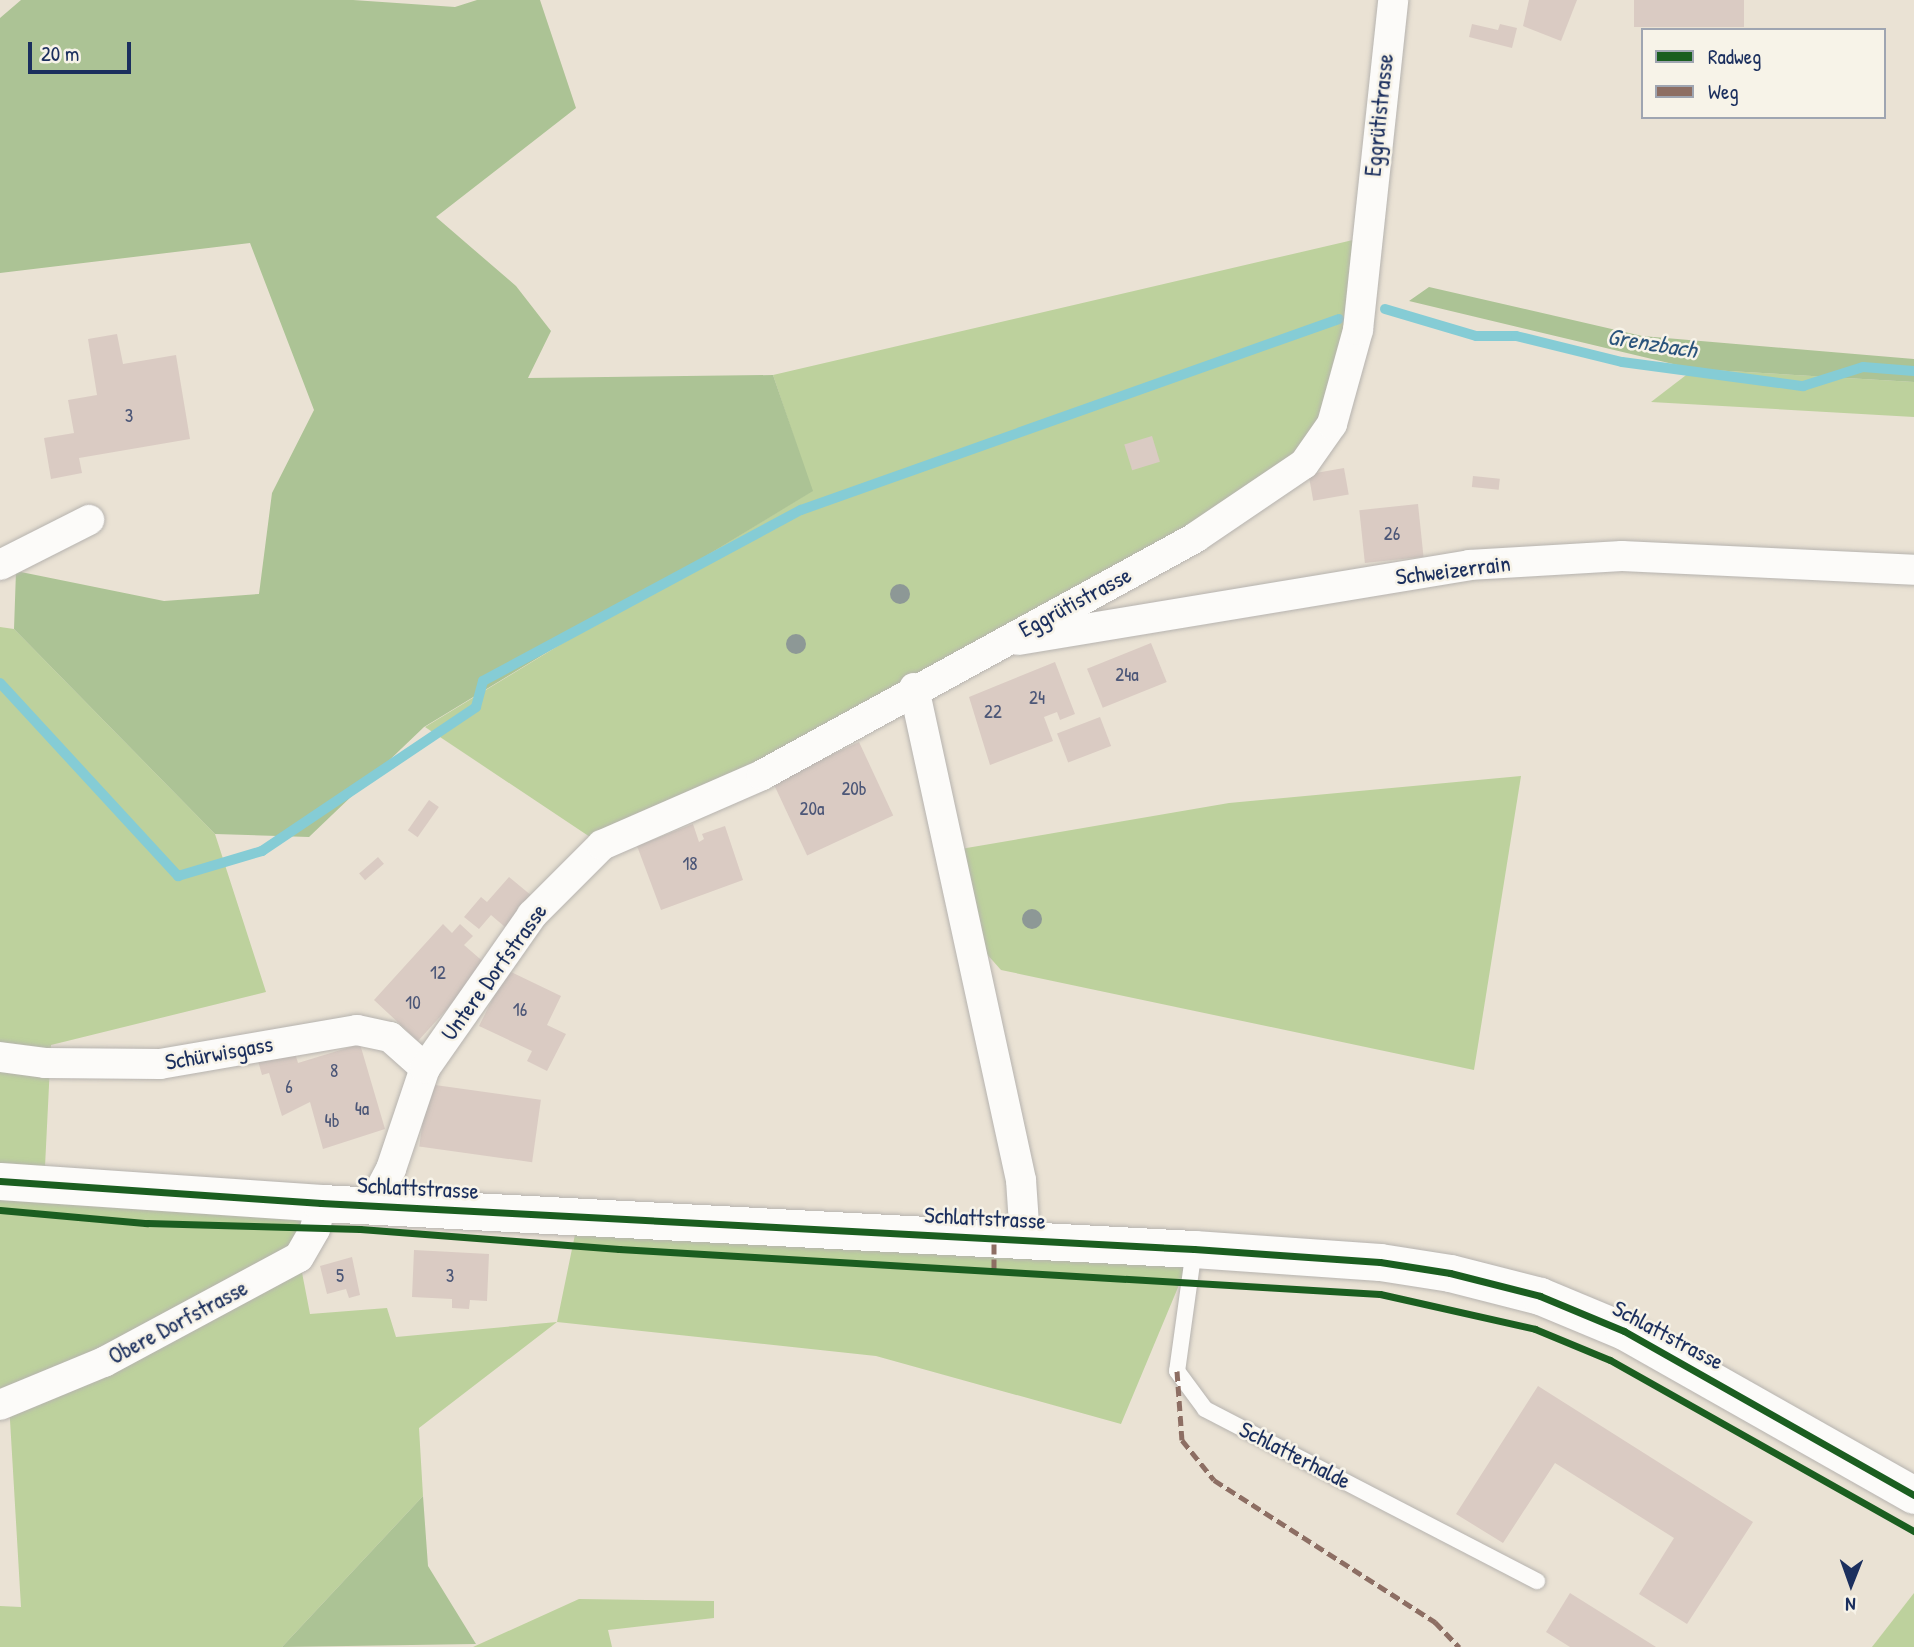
<!DOCTYPE html>
<html>
<head>
<meta charset="utf-8">
<style>
	body { margin:0 }
	#map { position:relative; width:1914px; height:1647px; overflow:hidden; background:#eae2d4; font-family:"Patrick Hand",sans-serif }
	div>[style] { position:absolute }
	.green>* { inset:0; background:#bdd19d }
	.forest>* { inset:0; background:#acc395 }
	.stream>* { height:10px; margin:-5px; padding:0 5px; transform-origin:5px; border-radius:5px; background:#85ccd5 }
	.building>* { inset:0; background:#dacbc3; transform-origin:0 0 }
	.roads { filter:drop-shadow(0 0 2px #b6b3af) drop-shadow(0 0 2px #b6b3af) }
	.service>* { height:16px; margin:-8px; padding:0 8px; transform-origin:8px; border-radius:8px; background:#fcfbf9 }
	.minor>* { height:30px; margin:-15px; padding:0 15px; transform-origin:15px; border-radius:15px; background:#fcfbf9 }
	.tertiary>* { height:37px; margin:-18.5px; padding:0 18.5px; transform-origin:18.5px; border-radius:18.5px; background:#fcfbf9 }
	.quiet>* { height:5px; margin-top:-2.5px; transform-origin:0; background:repeating-linear-gradient(90deg,#8d6e63 0 10px,transparent 0 15px) }
	.cycleway>* { height:7px; margin:-3.5px; padding:0 3.5px; transform-origin:3.5px; border-radius:3.5px; background:#1b5e20 }
	.trees>* { width:20px; height:20px; margin:-10px; border-radius:50%; background:#8d9896 }
	span { translate:-50% -50%; white-space:nowrap; text-align:center; line-height:1.15; -webkit-text-stroke:5px #f7f3e8; paint-order:stroke }
	.number-label { font-size:19px; color:#4b5677 }
	.number-label span { -webkit-text-stroke-width:0 }
	.street-label { font-size:23px; color:#1b2f5e }
	.water-label { font-size:24px; color:#2b547c; font-style:italic }
	.legend { position:absolute; left:1641px; top:28px; width:245px; height:91px; box-sizing:border-box; background:#f7f3e8; border:2px solid #9fa5b1; margin:0; padding:9px 12px; list-style:none; font-size:21px; color:#1b2f5e }
	.legend li { display:flex; align-items:center; gap:14px; height:35px }
	.legend b { width:35px; border:2px solid #9fa5b1 }
	.north { position:absolute; left:1816px; top:1549px; width:70px; height:70px; -webkit-text-stroke:5px #f7f3e8; paint-order:stroke; rotate:181deg; font-size:19px; font-weight:700; line-height:28px; text-align:center; color:#1b2f5e }
	.north::after { content:''; display:block; margin:auto; width:24px; height:32px; background:#1b2f5e; clip-path:polygon(50% 0,100% 100%,50% 72%,0 100%) }
	.scale { position:absolute; left:28px; top:42px; width:103px; height:32px; box-sizing:border-box; border:4px solid #1b2f5e; border-top:0; padding-left:9px; font-size:21px; line-height:24px; white-space:nowrap; color:#1b2f5e; -webkit-text-stroke:5px #f7f3e8; paint-order:stroke }
</style>
</head>
<body>
<div id="map">
	<div class="green">
		<div style="clip-path:polygon(1353px 240px,1362px 296px,1304px 464px,997px 643px,602px 845px,425px 727px,812px 491px,773px 375px)"></div>
		<div style="clip-path:polygon(1694px 369px,1914px 382px,1914px 417px,1651px 402px)"></div>
		<div style="clip-path:polygon(0 627px,14px 629px,215px 834px,266px 992px,51px 1045px,44px 1187px,321px 1203px,299px 1257px,310px 1314px,387px 1308px,396px 1337px,557px 1322px,579px 1215px,1194px 1249px,1121px 1424px,876px 1356px,557px 1322px,419px 1428px,423px 1496px,282px 1647px,0 1647px,0 1606px,21px 1607px,9px 1403px,0 1405px)"></div>
		<div style="clip-path:polygon(1521px 776px,1474px 1070px,1001px 970px,968px 933px,949px 851px,1229px 803px)"></div>
		<div style="clip-path:polygon(1914px 1593px,1914px 1647px,1872px 1647px)"></div>
		<div style="clip-path:polygon(579px 1599px,714px 1601px,714px 1618px,608px 1630px,612px 1647px,473px 1647px)"></div>
	</div>
	<div class="forest">
		<div style="clip-path:polygon(21px 0,353px 0,455px 7px,477px 0,540px 0,576px 108px,436px 217px,516px 286px,551px 331px,528px 378px,773px 375px,813px 491px,424px 727px,309px 837px,215px 834px,14px 629px,16px 571px,164px 601px,259px 594px,272px 493px,314px 410px,250px 243px,0 273px,0 18px)"></div>
		<div style="clip-path:polygon(1429px 287px,1642px 336px,1914px 359px,1914px 382px,1694px 369px,1409px 301px)"></div>
		<div style="clip-path:polygon(423px 1496px,428px 1566px,476px 1644px,282px 1647px)"></div>
	</div>
	<div class="stream">
		<div style="left:1385px;top:309px;width:95px;rotate:16.5deg"></div>
		<div style="left:1476px;top:336px;width:40px"></div>
		<div style="left:1516px;top:336px;width:109px;rotate:13.8deg"></div>
		<div style="left:1622px;top:362px;width:183px;rotate:7.6deg"></div>
		<div style="left:1803px;top:386px;width:63px;rotate:-17.6deg"></div>
		<div style="left:1863px;top:367px;width:51px;rotate:4.5deg"></div>
		<div style="left:0;top:683px;width:263px;rotate:47.3deg"></div>
		<div style="left:178px;top:876px;width:88px;rotate:-16.6deg"></div>
		<div style="left:262px;top:851px;width:258px;rotate:-33.9deg"></div>
		<div style="left:476px;top:707px;width:27px;rotate:-75deg"></div>
		<div style="left:483px;top:681px;width:361px;rotate:-28.3deg"></div>
		<div style="left:801px;top:510px;width:571px;rotate:-19.55deg"></div>
	</div>
	<div class="building">
		<div style="clip-path:polygon(1529px 0,1577px 0,1561px 41px,1523px 26px)"></div>
		<div style="left:1634px;top:0;width:110px;height:27px"></div>
		<div style="clip-path:polygon(1472px 24px,1498px 30px,1500px 24px,1517px 28px,1512px 48px,1469px 37px)"></div>
		<div style="clip-path:polygon(117px 334px,123px 364px,176px 355px,190px 439px,79px 458px,82px 473px,51px 479px,44px 438px,74px 433px,68px 400px,97px 395px,88px 339px)"></div>
		<div style="left:1152px;top:436px;width:27px;height:29px;rotate:73deg"></div>
		<div style="left:1344px;top:468px;width:27px;height:36px;rotate:80deg"></div>
		<div style="left:1473px;top:476px;width:27px;height:11px;rotate:6deg"></div>
		<div style="left:1418px;top:504px;width:53px;height:59px;rotate:84deg"></div>
		<div style="left:1151px;top:643px;width:42px;height:69px;rotate:68deg"></div>
		<div style="clip-path:polygon(1055px 662px,1075px 714px,1060px 720px,1057px 712px,1044px 717px,1053px 741px,990px 765px,969px 697px)"></div>
		<div style="left:1100px;top:717px;width:31px;height:46px;rotate:69deg"></div>
		<div style="left:859px;top:742px;width:81px;height:95px;rotate:65deg"></div>
		<div style="left:429px;top:800px;width:12px;height:37px;rotate:35deg"></div>
		<div style="clip-path:polygon(693px 824px,699px 842px,704px 839px,702px 834px,725px 826px,743px 880px,661px 910px,637px 846px)"></div>
		<div style="left:378px;top:857px;width:9px;height:25px;rotate:49deg"></div>
		<div style="clip-path:polygon(509px 877px,532px 896px,505px 927px,491px 915px,479px 929px,464px 917px,481px 897px,487px 902px)"></div>
		<div style="clip-path:polygon(443px 924px,452px 933px,460px 924px,473px 936px,464px 945px,487px 965px,418px 1041px,374px 1000px)"></div>
		<div style="clip-path:polygon(507px 970px,561px 996px,547px 1025px,566px 1034px,547px 1071px,527px 1061px,532px 1051px,479px 1026px)"></div>
		<div style="clip-path:polygon(360px 1044px,385px 1129px,323px 1149px,310px 1102px,282px 1116px,269px 1073px,262px 1075px,258px 1061px,294px 1050px,298px 1063px)"></div>
		<div style="left:428px;top:1084px;width:114px;height:63px;rotate:8deg"></div>
		<div style="clip-path:polygon(414px 1250px,489px 1254px,487px 1301px,470px 1300px,469px 1309px,452px 1308px,452px 1299px,412px 1297px)"></div>
		<div style="clip-path:polygon(352px 1257px,360px 1295px,349px 1298px,346px 1289px,327px 1294px,320px 1266px)"></div>
		<div style="clip-path:polygon(1538px 1386px,1753px 1522px,1687px 1624px,1639px 1594px,1674px 1538px,1555px 1463px,1503px 1543px,1456px 1514px)"></div>
		<div style="clip-path:polygon(1570px 1593px,1656px 1647px,1570px 1647px,1546px 1632px)"></div>
	</div>
	<div class="roads">
		<div class="service">
			<div style="left:1194px;top:1249px;width:123px;rotate:97.9deg"></div>
			<div style="left:1177px;top:1371px;width:47px;rotate:53.6deg"></div>
			<div style="left:1205px;top:1409px;width:374px;rotate:27.4deg"></div>
		</div>
		<div class="minor">
			<div style="left:0;top:565px;width:100px;rotate:-26.8deg"></div>
			<div style="left:1018px;top:640px;width:457px;rotate:-9.4deg"></div>
			<div style="left:1469px;top:565px;width:153px;rotate:-3.4deg"></div>
			<div style="left:1622px;top:556px;width:292px;rotate:2.7deg"></div>
			<div style="left:914px;top:688px;width:504px;rotate:77.73deg"></div>
			<div style="left:1021px;top:1180px;width:59px;rotate:86.1deg"></div>
			<div style="left:0;top:1057px;width:45px;rotate:7.6deg"></div>
			<div style="left:45px;top:1063px;width:115px;rotate:0.5deg"></div>
			<div style="left:160px;top:1064px;width:200px;rotate:-9.8deg"></div>
			<div style="left:357px;top:1030px;width:34px;rotate:12deg"></div>
			<div style="left:390px;top:1037px;width:47px;rotate:41.5deg"></div>
			<div style="left:372px;top:1205px;width:41px;rotate:-62.2deg"></div>
			<div style="left:391px;top:1169px;width:107px;rotate:-71.4deg"></div>
			<div style="left:425px;top:1068px;width:187px;rotate:-55deg"></div>
			<div style="left:532px;top:915px;width:99px;rotate:-45deg"></div>
			<div style="left:602px;top:845px;width:175px;rotate:-23.6deg"></div>
			<div style="left:762px;top:775px;width:495px;rotate:-28.7deg"></div>
			<div style="left:1196px;top:537px;width:130px;rotate:-34.1deg"></div>
			<div style="left:1304px;top:464px;width:49px;rotate:-55deg"></div>
			<div style="left:1332px;top:424px;width:98px;rotate:-74.5deg"></div>
			<div style="left:1358px;top:330px;width:332px;rotate:-83.9deg"></div>
			<div style="left:0;top:1405px;width:113px;rotate:-22.5deg"></div>
			<div style="left:104px;top:1362px;width:221px;rotate:-28.3deg"></div>
			<div style="left:299px;top:1257px;width:32px;rotate:-60deg"></div>
			<div style="left:315px;top:1229px;width:27px;rotate:-77deg"></div>
		</div>
		<div class="tertiary">
			<div style="left:0;top:1181px;width:322px;rotate:3.9deg"></div>
			<div style="left:321px;top:1203px;width:874px;rotate:3.02deg"></div>
			<div style="left:1194px;top:1249px;width:186px;rotate:4deg"></div>
			<div style="left:1380px;top:1262px;width:71px;rotate:8.9deg"></div>
			<div style="left:1450px;top:1273px;width:93px;rotate:14.3deg"></div>
			<div style="left:1540px;top:1296px;width:91px;rotate:22.6deg"></div>
			<div style="left:1624px;top:1331px;width:333px;rotate:29.5deg"></div>
		</div>
	</div>
	<div class="quiet">
		<div style="left:994px;top:1269px;width:31px;rotate:-90deg"></div>
		<div style="left:1177px;top:1371px;width:69px;rotate:85.9deg"></div>
		<div style="left:1182px;top:1440px;width:51px;rotate:51.3deg"></div>
		<div style="left:1214px;top:1480px;width:263px;rotate:32.7deg"></div>
		<div style="left:1435px;top:1622px;width:35px;rotate:46deg"></div>
	</div>
	<div class="cycleway">
		<div style="left:0;top:1181px;width:322px;rotate:3.9deg"></div>
		<div style="left:321px;top:1203px;width:874px;rotate:3.02deg"></div>
		<div style="left:1194px;top:1249px;width:186px;rotate:4deg"></div>
		<div style="left:1380px;top:1262px;width:71px;rotate:8.9deg"></div>
		<div style="left:1450px;top:1273px;width:93px;rotate:14.3deg"></div>
		<div style="left:1540px;top:1296px;width:91px;rotate:22.6deg"></div>
		<div style="left:1624px;top:1331px;width:333px;rotate:29.5deg"></div>
		<div style="left:0;top:1210px;width:148px;rotate:5.1deg"></div>
		<div style="left:147px;top:1223px;width:213px;rotate:1.6deg"></div>
		<div style="left:360px;top:1229px;width:260px;rotate:4.4deg"></div>
		<div style="left:619px;top:1249px;width:762px;rotate:3.38deg"></div>
		<div style="left:1380px;top:1294px;width:159px;rotate:12.7deg"></div>
		<div style="left:1535px;top:1329px;width:81px;rotate:22.5deg"></div>
		<div style="left:1610px;top:1360px;width:349px;rotate:29.4deg"></div>
	</div>
	<div class="trees">
		<div style="left:900px;top:594px"></div>
		<div style="left:796px;top:644px"></div>
		<div style="left:1032px;top:919px"></div>
	</div>
	<div class="number-label">
		<span style="left:129px;top:416px">3</span>
		<span style="left:1392px;top:534px">26</span>
		<span style="left:1127px;top:675px">24a</span>
		<span style="left:1037px;top:698px">24</span>
		<span style="left:993px;top:712px">22</span>
		<span style="left:854px;top:789px">20b</span>
		<span style="left:812px;top:809px">20a</span>
		<span style="left:690px;top:864px">18</span>
		<span style="left:438px;top:973px">12</span>
		<span style="left:413px;top:1003px">10</span>
		<span style="left:520px;top:1010px">16</span>
		<span style="left:334px;top:1071px">8</span>
		<span style="left:289px;top:1087px">6</span>
		<span style="left:362px;top:1109px">4a</span>
		<span style="left:332px;top:1121px">4b</span>
		<span style="left:340px;top:1276px">5</span>
		<span style="left:450px;top:1276px">3</span>
	</div>
	<div class="street-label">
		<span style="left:1379px;top:115px;rotate:-84deg">Eggrütistrasse</span>
		<span style="left:1453px;top:570px;rotate:-7deg">Schweizerrain</span>
		<span style="left:1075px;top:602px;rotate:-28deg">Eggrütistrasse</span>
		<span style="left:494px;top:972px;rotate:-54deg">Untere Dorfstrasse</span>
		<span style="left:219px;top:1053px;rotate:-10deg">Schürwisgass</span>
		<span style="left:418px;top:1188px;rotate:3deg">Schlattstrasse</span>
		<span style="left:985px;top:1218px;rotate:3deg">Schlattstrasse</span>
		<span style="left:178px;top:1322px;rotate:-28deg">Obere Dorfstrasse</span>
		<span style="left:1668px;top:1335px;rotate:28deg">Schlattstrasse</span>
		<span style="left:1295px;top:1455px;rotate:27deg">Schlatterhalde</span>
	</div>
	<div class="water-label">
		<span style="left:1652px;top:343px;rotate:9deg">Grenzbach</span>
	</div>
	<ul class="legend">
	<li><b style="height:9px;background:#1b5e20"></b>Radweg</li>
	<li><b style="height:9px;background:#8d6e63"></b>Weg</li>
	</ul>
	<div class="north">N</div>
	<div class="scale">20 m</div>
</div>
</body>
</html>
